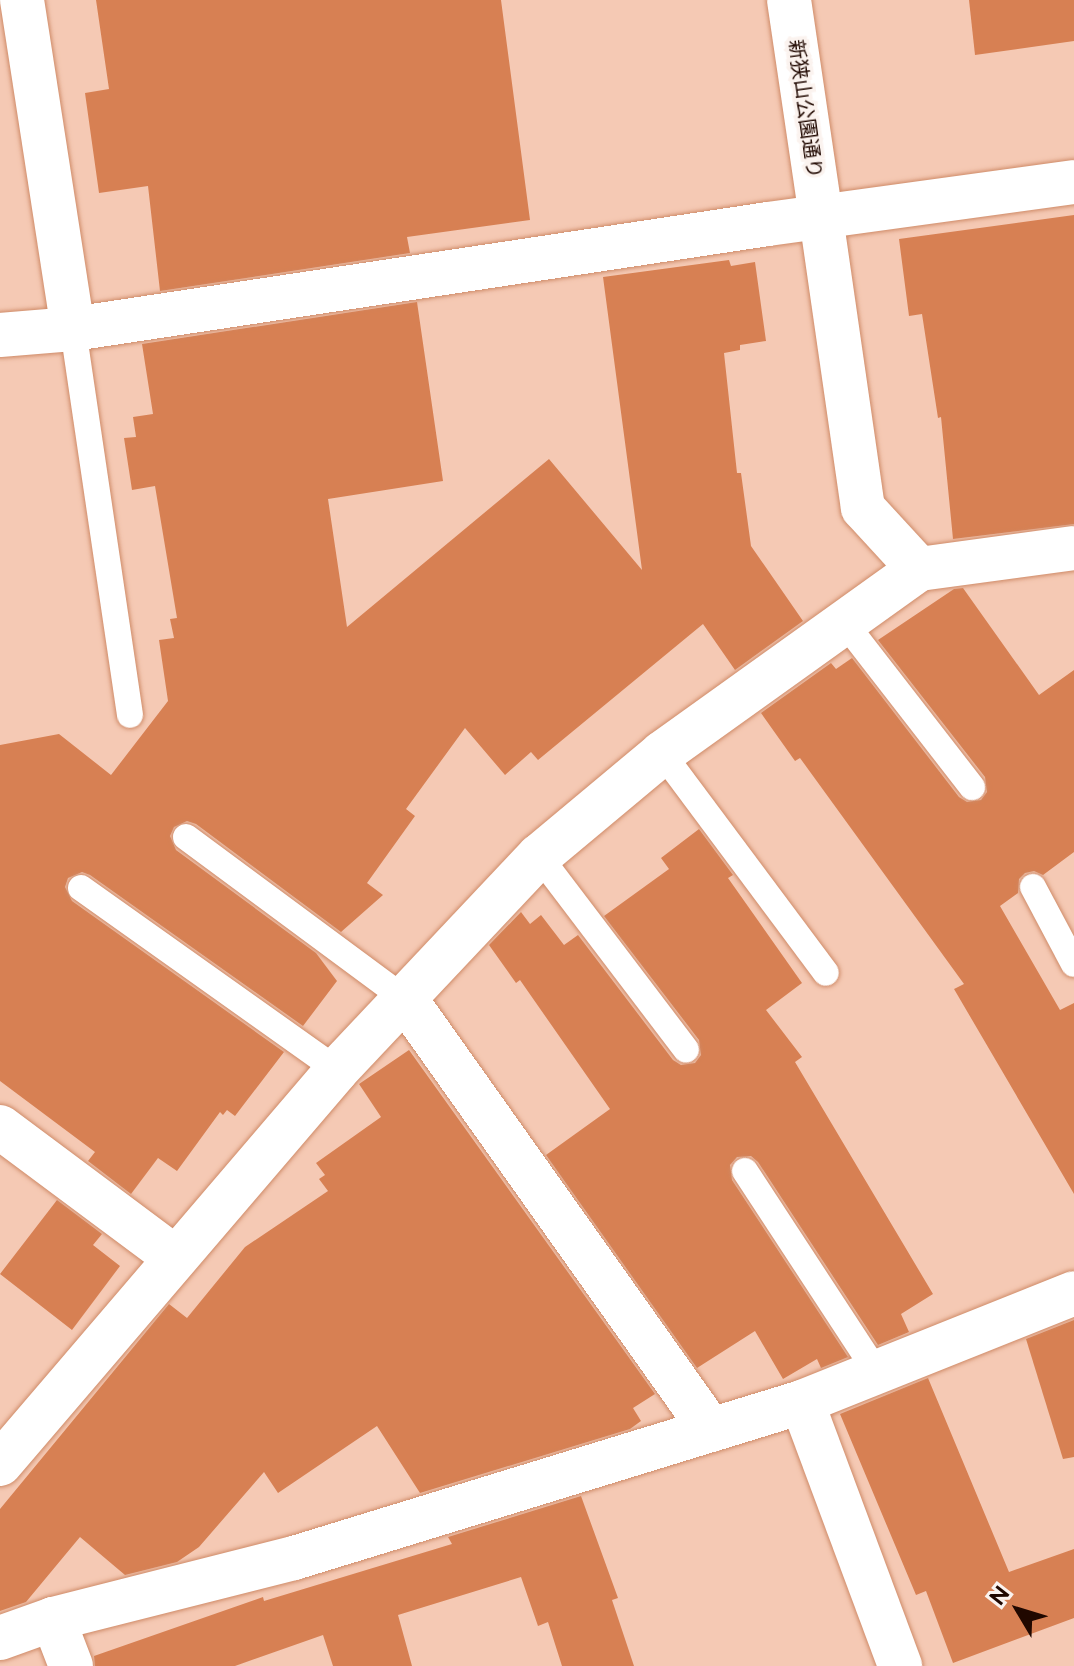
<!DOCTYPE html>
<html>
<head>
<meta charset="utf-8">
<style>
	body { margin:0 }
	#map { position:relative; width:1074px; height:1666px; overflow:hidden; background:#f5c9b4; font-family:Raleway,"Noto Sans JP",sans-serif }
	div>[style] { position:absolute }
	.building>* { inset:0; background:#d78053 }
	.roads { filter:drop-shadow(0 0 2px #cf8b68) drop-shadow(0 0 2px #cf8b68) }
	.service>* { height:26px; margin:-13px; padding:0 13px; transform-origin:13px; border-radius:13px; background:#fff }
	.minor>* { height:44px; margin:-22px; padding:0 22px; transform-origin:22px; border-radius:22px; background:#fff }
	.tertiary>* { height:44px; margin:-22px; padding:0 22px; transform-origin:22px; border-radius:22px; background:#fff }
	span { translate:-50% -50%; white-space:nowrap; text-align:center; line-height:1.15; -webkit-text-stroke:7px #fbf3ef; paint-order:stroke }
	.street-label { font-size:20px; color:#200800 }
	.north { position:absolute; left:978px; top:1570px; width:80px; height:80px; -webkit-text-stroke:6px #fbf3ef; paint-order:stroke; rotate:308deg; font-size:22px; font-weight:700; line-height:32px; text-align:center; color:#200800 }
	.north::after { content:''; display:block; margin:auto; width:28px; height:36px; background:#200800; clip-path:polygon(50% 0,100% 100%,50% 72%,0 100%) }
</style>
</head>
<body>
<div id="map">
	<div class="building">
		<div style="clip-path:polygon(96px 0,501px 0,530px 220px,407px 237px,410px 253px,160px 291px,148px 186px,99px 193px,85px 93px,109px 89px)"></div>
		<div style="clip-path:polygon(969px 0,1074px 0,1074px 41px,975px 55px)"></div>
		<div style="clip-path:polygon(1074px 215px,1074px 524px,953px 539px,941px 417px,938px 418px,922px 314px,909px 316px,899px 239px)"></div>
		<div style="clip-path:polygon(729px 260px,731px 266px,755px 262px,766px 341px,740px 345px,740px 350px,724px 353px,737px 473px,741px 473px,751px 546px,803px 621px,735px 670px,703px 624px,538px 760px,531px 752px,505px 775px,465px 728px,406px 809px,415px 816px,367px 883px,383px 895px,341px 932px,196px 824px,187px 821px,174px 827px,170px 836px,176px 850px,316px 953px,337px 981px,303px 1026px,90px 875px,82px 872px,68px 878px,65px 887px,72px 901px,284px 1052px,235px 1116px,227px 1110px,223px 1115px,220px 1112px,177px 1171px,158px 1158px,131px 1194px,88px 1161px,95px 1152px,0 1081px,0 745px,59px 734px,111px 775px,168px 701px,159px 640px,174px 638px,170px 619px,177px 618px,155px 486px,132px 490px,124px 438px,136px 437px,133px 417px,153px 414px,142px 344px,417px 302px,443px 481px,328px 499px,347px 627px,549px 459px,642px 570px,603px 277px)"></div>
		<div style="clip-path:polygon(963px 588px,1039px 695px,1074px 670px,1074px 852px,1043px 875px,1034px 871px,1025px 873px,1019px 879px,1018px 893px,1000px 906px,1060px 1010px,1074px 1003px,1074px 1194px,954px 989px,964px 984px,800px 758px,795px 761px,761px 713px,831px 663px,836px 669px,852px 658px,959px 797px,967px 802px,981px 800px,987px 792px,985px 777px,878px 640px,954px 589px)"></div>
		<div style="clip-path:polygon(699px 829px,733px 875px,728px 878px,802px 983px,766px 1010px,802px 1057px,795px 1062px,933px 1294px,901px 1314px,909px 1332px,878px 1345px,758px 1162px,751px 1156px,737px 1157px,730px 1165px,732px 1180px,848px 1357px,821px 1368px,817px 1359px,783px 1379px,755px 1331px,697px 1368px,546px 1155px,610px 1109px,520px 980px,516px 983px,489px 945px,521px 912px,530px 924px,541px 915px,564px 945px,578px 935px,673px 1060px,681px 1065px,695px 1063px,701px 1055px,699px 1040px,604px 916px,669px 869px,661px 858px)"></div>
		<div style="clip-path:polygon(409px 1050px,655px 1394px,633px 1408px,641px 1421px,630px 1429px,420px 1493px,377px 1426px,278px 1493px,264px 1472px,199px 1547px,177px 1562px,125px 1575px,80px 1537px,26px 1602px,0 1611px,0 1509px,169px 1304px,187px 1318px,245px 1247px,328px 1191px,319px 1179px,325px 1175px,316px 1163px,381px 1117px,359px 1084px)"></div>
		<div style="clip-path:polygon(57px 1200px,102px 1234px,93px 1245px,120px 1266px,72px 1330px,0 1274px)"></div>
		<div style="clip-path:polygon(1074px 1320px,1074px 1457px,1063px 1459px,1026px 1339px)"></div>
		<div style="clip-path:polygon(928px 1378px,1009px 1572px,1074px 1549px,1074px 1618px,953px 1663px,926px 1591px,916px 1595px,840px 1414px)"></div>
		<div style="clip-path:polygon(581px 1496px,618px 1598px,612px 1600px,634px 1666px,562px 1666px,548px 1622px,538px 1626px,521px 1577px,398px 1615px,412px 1666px,333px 1666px,323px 1635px,235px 1666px,95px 1666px,94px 1656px,263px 1597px,264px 1601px,452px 1544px,448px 1537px)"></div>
	</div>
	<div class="roads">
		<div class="service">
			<div style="left:73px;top:329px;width:390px;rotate:81.6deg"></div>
			<div style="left:844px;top:622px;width:209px;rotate:52.2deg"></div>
			<div style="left:662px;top:753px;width:274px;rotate:53.3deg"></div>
			<div style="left:186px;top:837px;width:274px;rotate:36.5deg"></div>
			<div style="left:539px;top:856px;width:243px;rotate:52.8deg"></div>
			<div style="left:1033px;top:887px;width:87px;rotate:62deg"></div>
			<div style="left:81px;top:888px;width:314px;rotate:35.4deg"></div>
			<div style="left:745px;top:1171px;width:239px;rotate:56.8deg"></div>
		</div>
		<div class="minor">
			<div style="left:22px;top:0;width:333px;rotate:81.2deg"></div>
			<div style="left:821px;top:217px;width:294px;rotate:81.8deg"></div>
			<div style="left:863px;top:508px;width:83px;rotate:47.4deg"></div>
			<div style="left:406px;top:1000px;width:527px;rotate:54.65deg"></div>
			<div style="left:0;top:1127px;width:219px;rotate:36.7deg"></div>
			<div style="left:802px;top:1402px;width:282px;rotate:69.6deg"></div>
			<div style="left:0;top:1464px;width:518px;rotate:-49.46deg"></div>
			<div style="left:337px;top:1070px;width:294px;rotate:-46.7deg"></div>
			<div style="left:539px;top:856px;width:160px;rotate:-39.9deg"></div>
			<div style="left:662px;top:753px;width:316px;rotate:-35.6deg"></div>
			<div style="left:919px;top:569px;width:156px;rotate:-7.7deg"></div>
			<div style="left:53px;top:1619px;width:50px;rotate:69deg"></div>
			<div style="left:0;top:1638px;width:56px;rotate:-19.7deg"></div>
			<div style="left:53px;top:1619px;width:249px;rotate:-14.2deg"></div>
			<div style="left:294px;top:1558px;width:531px;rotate:-17.07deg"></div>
			<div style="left:802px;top:1402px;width:293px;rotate:-21.8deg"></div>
		</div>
		<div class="tertiary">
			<div style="left:789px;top:0;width:219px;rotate:81.6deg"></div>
			<div style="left:0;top:335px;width:73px;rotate:-4.7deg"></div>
			<div style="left:73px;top:329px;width:703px;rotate:-8.59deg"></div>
			<div style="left:768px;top:224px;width:309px;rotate:-7.8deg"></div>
		</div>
	</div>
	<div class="street-label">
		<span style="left:805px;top:109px;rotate:82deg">新狭山公園通り</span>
	</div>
	<div class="north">N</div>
</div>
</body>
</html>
